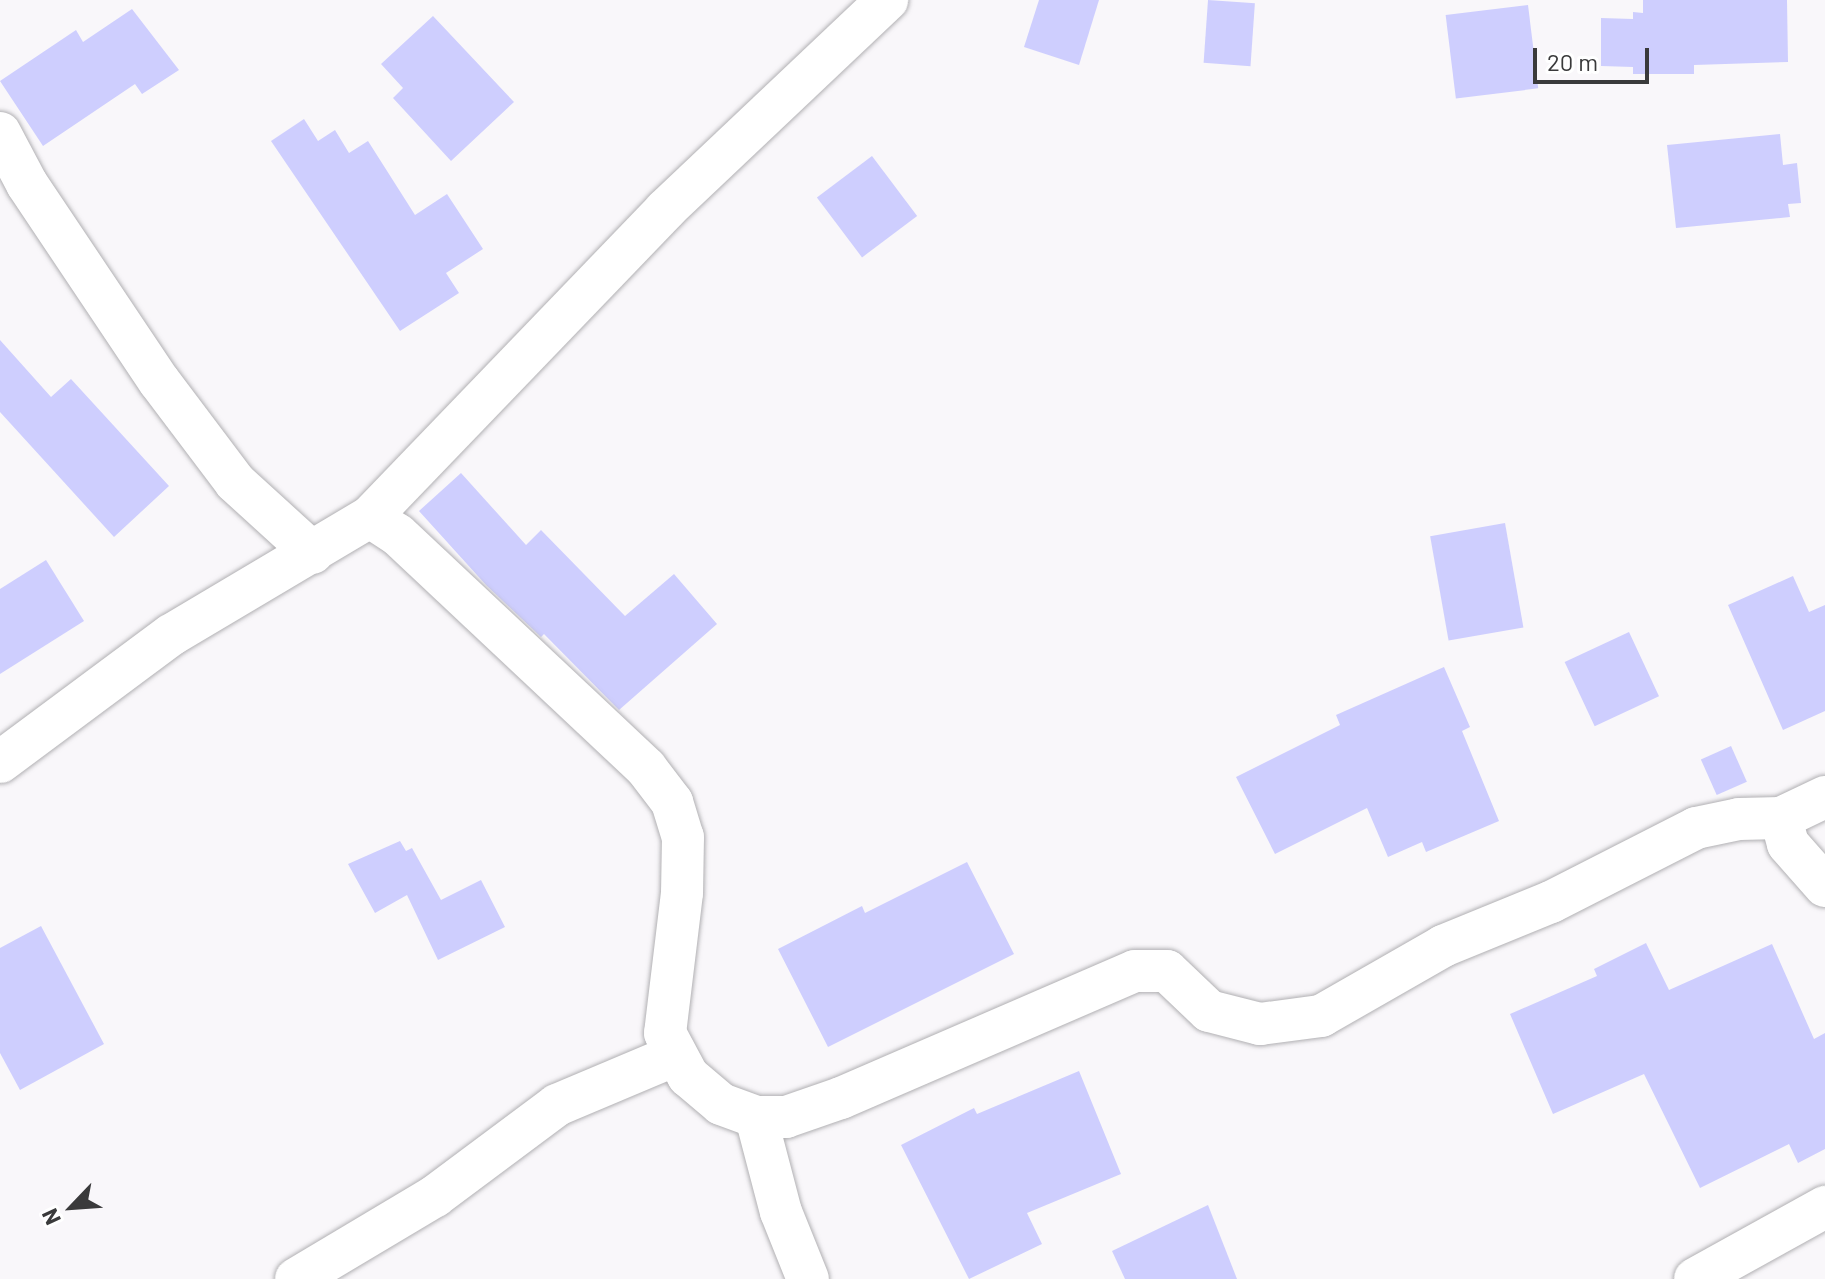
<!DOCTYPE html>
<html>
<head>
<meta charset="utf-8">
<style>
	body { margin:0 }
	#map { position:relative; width:1825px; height:1279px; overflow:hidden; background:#f9f7fa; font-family:Barlow,sans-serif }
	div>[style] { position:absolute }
	.building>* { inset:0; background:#cecefe; transform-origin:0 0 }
	.roads { filter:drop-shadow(0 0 2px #b1b0b3) drop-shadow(0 0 2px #b1b0b3) }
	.minor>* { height:42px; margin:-21px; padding:0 21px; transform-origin:21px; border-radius:21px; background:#fff }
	span { translate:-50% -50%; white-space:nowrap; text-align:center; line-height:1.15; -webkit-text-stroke:6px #fff; paint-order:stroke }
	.north { position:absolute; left:32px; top:1167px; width:80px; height:80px; -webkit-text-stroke:6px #fff; paint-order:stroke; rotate:245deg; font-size:22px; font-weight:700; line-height:32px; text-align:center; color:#3a3a3b }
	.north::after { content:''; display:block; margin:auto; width:28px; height:36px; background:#3a3a3b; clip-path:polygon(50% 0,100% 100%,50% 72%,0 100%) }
	.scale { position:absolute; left:1533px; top:48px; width:116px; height:36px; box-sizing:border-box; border:4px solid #3a3a3b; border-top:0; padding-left:10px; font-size:24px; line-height:28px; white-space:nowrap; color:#3a3a3b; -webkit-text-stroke:6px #fff; paint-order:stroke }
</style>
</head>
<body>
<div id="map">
	<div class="building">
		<div style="clip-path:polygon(1039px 0,1099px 0,1079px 65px,1024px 47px)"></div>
		<div style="left:1208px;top:0;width:47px;height:63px;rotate:4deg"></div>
		<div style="clip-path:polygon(1643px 0,1787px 0,1788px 62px,1694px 65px,1694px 74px,1633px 74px,1633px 67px,1601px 66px,1601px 18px,1633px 19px,1633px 12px,1643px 13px)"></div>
		<div style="left:1528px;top:5px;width:84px;height:83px;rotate:83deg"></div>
		<div style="clip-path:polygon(132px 9px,179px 70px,142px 94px,135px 84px,43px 146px,0 81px,76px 30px,83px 42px)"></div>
		<div style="clip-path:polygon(433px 16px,514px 102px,451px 161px,393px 98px,403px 88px,381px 64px)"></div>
		<div style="clip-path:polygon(304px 119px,318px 141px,335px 130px,349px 153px,368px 141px,415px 215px,447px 194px,483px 249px,446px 273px,459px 293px,400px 331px,271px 141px)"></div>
		<div style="clip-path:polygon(1780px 134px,1783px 165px,1797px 163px,1801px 203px,1788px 204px,1790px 217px,1676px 228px,1667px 145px)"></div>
		<div style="left:872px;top:156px;width:75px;height:69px;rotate:53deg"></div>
		<div style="clip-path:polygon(0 340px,51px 397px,71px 379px,169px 486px,114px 537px,0 412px)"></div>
		<div style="clip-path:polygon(461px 473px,526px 545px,541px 530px,625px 616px,674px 574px,717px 624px,619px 710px,544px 634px,541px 637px,486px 585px,419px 511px)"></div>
		<div style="left:1505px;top:523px;width:106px;height:76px;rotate:80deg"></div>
		<div style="clip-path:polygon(46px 560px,84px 621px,0 674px,0 589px)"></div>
		<div style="clip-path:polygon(1793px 576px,1809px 612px,1825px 605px,1825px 711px,1783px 730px,1728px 605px)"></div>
		<div style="left:1629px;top:632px;width:71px;height:71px;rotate:65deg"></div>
		<div style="clip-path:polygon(1444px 667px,1470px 727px,1462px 731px,1499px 821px,1426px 852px,1422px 842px,1388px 857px,1367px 808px,1275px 854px,1236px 777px,1340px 725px,1336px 715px)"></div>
		<div style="left:1731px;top:746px;width:39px;height:33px;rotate:66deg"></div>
		<div style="clip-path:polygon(400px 841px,406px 851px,412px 848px,441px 900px,481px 880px,505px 927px,438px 960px,407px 895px,375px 913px,348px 864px)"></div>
		<div style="clip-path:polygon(967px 862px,1014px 954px,828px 1047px,778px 949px,862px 906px,865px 913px)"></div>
		<div style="clip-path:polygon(41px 926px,104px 1044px,20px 1090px,0 1053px,0 948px)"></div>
		<div style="clip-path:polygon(1646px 943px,1669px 990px,1772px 944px,1814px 1039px,1825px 1033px,1825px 1149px,1798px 1163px,1789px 1144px,1700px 1188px,1644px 1074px,1553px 1114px,1510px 1014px,1597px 976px,1594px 969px)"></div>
		<div style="clip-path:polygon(1079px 1071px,1121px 1174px,1027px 1213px,1042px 1244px,969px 1279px,901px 1145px,974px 1108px,977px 1114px)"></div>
		<div style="clip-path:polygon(1208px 1205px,1237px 1279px,1125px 1279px,1112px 1251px)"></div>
	</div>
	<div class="roads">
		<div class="minor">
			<div style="left:0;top:133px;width:58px;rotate:62.1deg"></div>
			<div style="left:27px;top:184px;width:237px;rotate:56.2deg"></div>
			<div style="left:159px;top:381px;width:126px;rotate:53deg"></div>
			<div style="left:235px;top:482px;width:105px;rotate:42.3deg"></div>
			<div style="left:370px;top:517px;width:426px;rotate:-46.1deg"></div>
			<div style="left:665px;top:210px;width:306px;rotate:-43.4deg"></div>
			<div style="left:0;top:762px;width:213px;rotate:-36.6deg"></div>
			<div style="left:171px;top:635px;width:231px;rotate:-30.7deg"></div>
			<div style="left:370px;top:517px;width:33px;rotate:33deg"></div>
			<div style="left:398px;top:535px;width:340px;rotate:43.2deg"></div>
			<div style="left:646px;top:768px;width:43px;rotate:52.6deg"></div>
			<div style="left:672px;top:802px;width:37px;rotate:73deg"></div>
			<div style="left:683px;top:837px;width:56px;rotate:91deg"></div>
			<div style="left:682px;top:893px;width:141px;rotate:96.9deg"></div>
			<div style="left:665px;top:1033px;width:49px;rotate:61.9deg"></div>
			<div style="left:688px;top:1076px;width:43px;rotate:40.3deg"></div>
			<div style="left:721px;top:1104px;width:37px;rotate:20deg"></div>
			<div style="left:756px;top:1117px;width:30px"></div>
			<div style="left:786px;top:1117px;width:58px;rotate:-19.1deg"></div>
			<div style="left:841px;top:1098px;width:320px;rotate:-23.4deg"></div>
			<div style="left:1135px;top:971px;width:32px"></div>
			<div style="left:1167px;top:971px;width:58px;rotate:43.6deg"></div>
			<div style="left:1209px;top:1011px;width:53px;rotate:14.3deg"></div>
			<div style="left:1260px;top:1024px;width:62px;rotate:-7.5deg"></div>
			<div style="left:1321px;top:1016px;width:141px;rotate:-29.8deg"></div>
			<div style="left:1443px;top:946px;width:117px;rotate:-22.2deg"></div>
			<div style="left:1551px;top:902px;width:163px;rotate:-27deg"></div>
			<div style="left:1696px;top:828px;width:44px;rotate:-11.8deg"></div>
			<div style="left:1739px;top:819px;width:42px;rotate:-1.4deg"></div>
			<div style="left:1781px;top:818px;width:27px;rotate:75deg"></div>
			<div style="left:1788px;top:844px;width:56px;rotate:48.6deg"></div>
			<div style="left:1781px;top:818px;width:49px;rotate:-25.5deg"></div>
			<div style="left:756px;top:1117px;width:98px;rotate:75.3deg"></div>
			<div style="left:781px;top:1212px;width:72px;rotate:68.1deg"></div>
			<div style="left:296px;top:1279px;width:162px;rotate:-30.8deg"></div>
			<div style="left:435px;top:1196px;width:152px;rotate:-36.7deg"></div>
			<div style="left:557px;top:1105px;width:126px;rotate:-22.9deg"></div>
			<div style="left:1695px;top:1279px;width:149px;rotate:-29deg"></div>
		</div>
	</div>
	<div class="north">N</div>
	<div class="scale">20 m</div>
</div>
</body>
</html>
